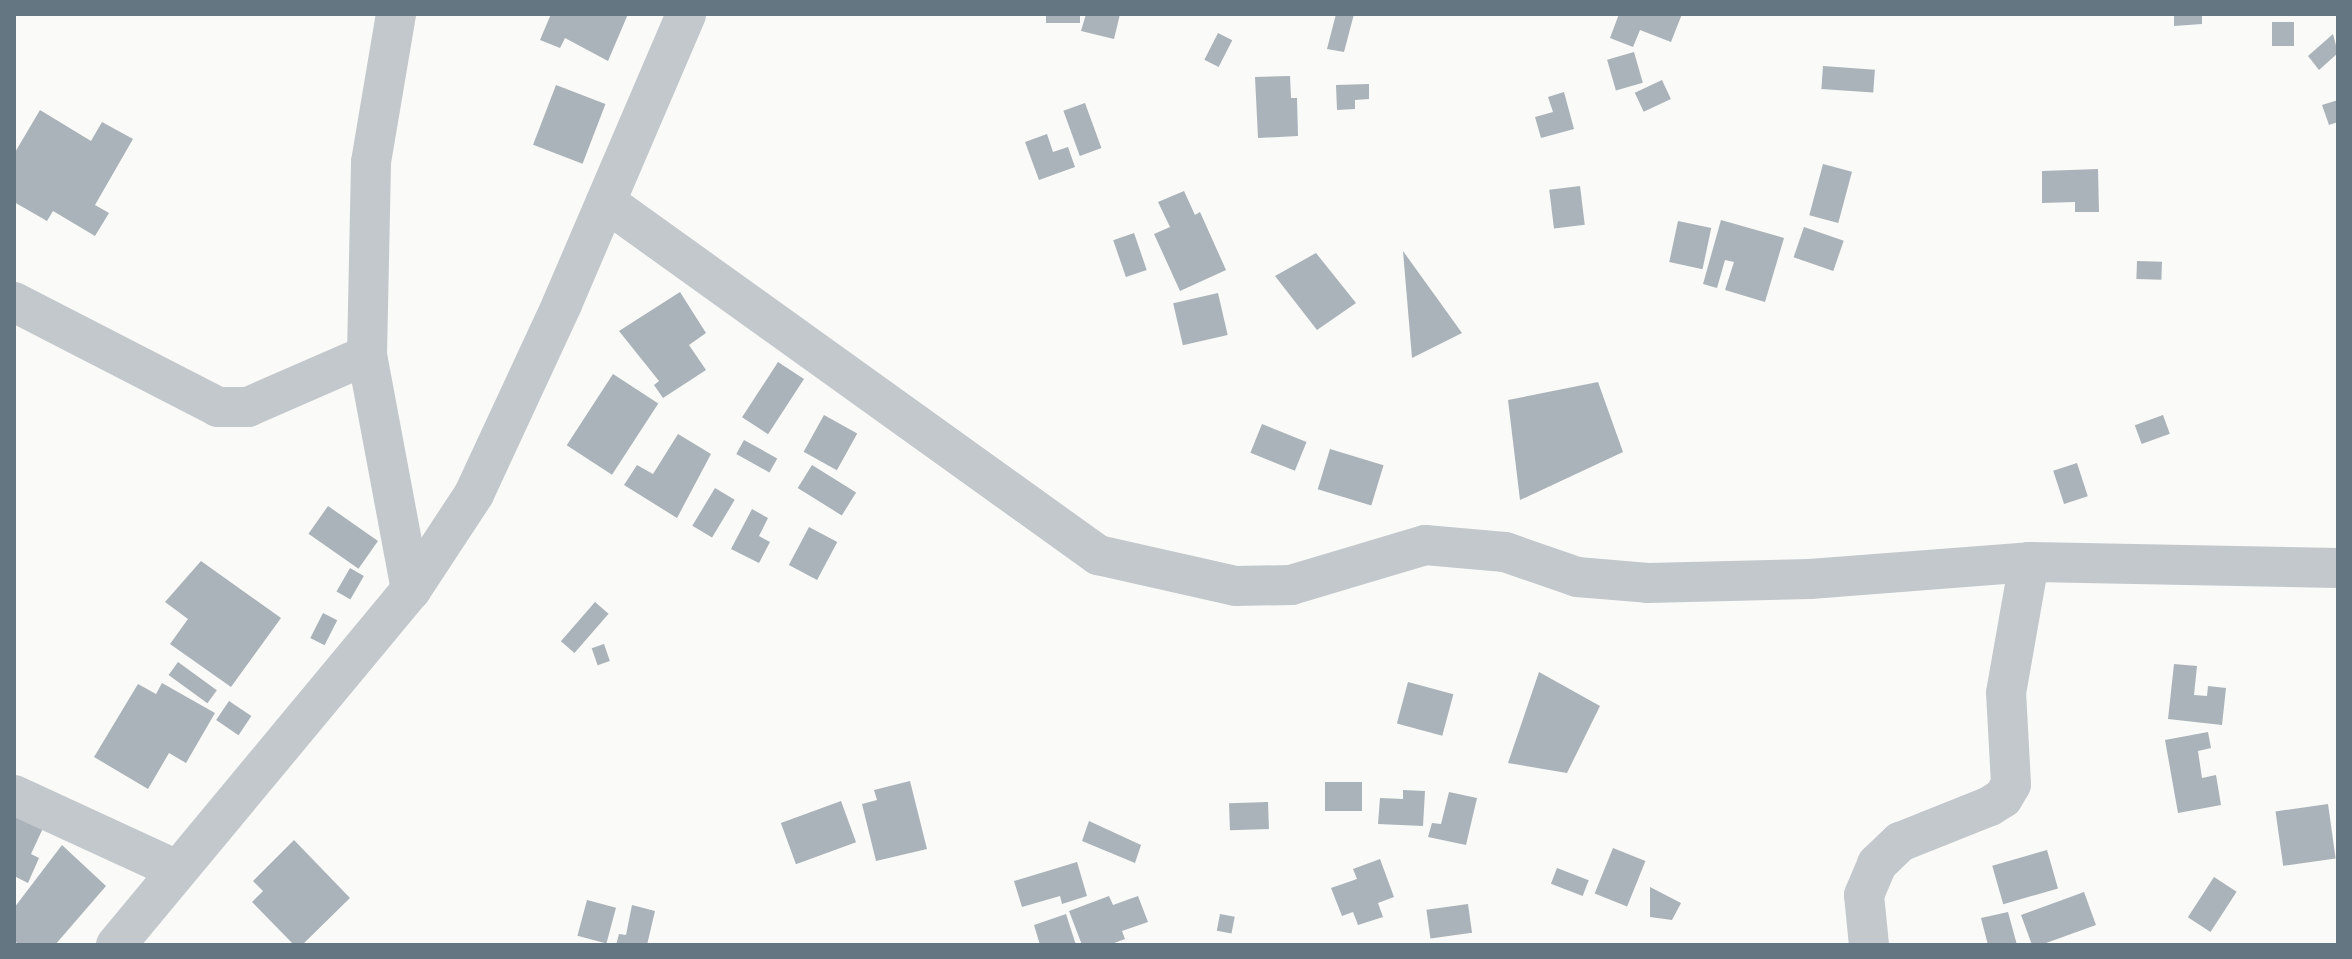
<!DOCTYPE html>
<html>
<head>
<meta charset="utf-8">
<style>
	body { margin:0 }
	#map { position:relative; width:2352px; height:959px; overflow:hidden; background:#fafaf8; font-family:"Roboto Condensed",sans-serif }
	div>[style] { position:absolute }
	.building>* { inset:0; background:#aab3b9; transform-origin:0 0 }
	.minor>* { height:40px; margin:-20px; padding:0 20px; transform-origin:20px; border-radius:20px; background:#c3c8cc }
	span { translate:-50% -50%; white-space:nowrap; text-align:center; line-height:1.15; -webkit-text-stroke:8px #fff; paint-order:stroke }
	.frame { position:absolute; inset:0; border:16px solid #657683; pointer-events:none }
</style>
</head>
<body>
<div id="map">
	<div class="building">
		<div style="clip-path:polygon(551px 14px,628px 14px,608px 61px,565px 38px,560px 48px,540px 40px)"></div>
		<div style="left:1046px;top:14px;width:34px;height:9px"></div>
		<div style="clip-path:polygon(1086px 14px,1120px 14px,1114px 39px,1081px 31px)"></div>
		<div style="clip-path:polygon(1336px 14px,1354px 14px,1344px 52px,1327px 49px)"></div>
		<div style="clip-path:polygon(1619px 14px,1629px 16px,1682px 14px,1671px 42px,1640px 30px,1633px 47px,1610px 38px)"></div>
		<div style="clip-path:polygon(2174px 14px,2202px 14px,2202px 24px,2174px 26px)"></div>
		<div style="left:2272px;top:22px;width:22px;height:24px"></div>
		<div style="left:1218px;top:33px;width:16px;height:30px;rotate:27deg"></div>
		<div style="clip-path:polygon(2333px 34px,2338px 53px,2319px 70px,2308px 56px)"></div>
		<div style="left:1634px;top:52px;width:32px;height:28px;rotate:74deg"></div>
		<div style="left:1823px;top:66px;width:52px;height:23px;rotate:4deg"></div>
		<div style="clip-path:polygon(1290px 76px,1291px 98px,1297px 98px,1298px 136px,1258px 138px,1255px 77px)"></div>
		<div style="left:1662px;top:80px;width:21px;height:30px;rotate:65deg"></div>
		<div style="clip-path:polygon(1369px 84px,1369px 99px,1355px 100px,1355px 109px,1337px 110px,1336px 85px)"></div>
		<div style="left:556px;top:85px;width:53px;height:64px;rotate:21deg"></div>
		<div style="clip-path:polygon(1564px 92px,1574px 129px,1541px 138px,1535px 117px,1553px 112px,1548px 97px)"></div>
		<div style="clip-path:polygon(2338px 100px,2338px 122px,2329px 125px,2322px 105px)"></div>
		<div style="left:1085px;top:103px;width:48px;height:23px;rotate:70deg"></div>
		<div style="clip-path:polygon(40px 110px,91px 141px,102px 122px,133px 139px,95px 205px,109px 213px,95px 236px,53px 211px,47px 221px,14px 202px,14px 154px)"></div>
		<div style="clip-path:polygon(1047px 134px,1053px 152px,1068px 147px,1075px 167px,1039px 180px,1025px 142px)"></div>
		<div style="left:1823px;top:164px;width:30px;height:53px;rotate:15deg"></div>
		<div style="clip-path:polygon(2098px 169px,2099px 212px,2075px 212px,2075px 202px,2042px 203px,2042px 171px)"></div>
		<div style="left:1580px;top:186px;width:39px;height:31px;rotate:83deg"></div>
		<div style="clip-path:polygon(1184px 191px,1195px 215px,1200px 212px,1226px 270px,1180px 291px,1154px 234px,1170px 227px,1158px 202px)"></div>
		<div style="clip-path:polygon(1721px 220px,1784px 238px,1765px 302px,1725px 290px,1734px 262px,1725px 260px,1717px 288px,1703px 284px)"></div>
		<div style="left:1678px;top:221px;width:34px;height:42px;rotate:12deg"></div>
		<div style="left:1804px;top:227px;width:42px;height:32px;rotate:19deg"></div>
		<div style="left:1134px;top:233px;width:39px;height:22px;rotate:71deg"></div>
		<div style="clip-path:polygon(1403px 251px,1462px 333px,1412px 358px)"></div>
		<div style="clip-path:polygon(1316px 253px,1356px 303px,1317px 330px,1275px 276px)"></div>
		<div style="left:2137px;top:261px;width:25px;height:18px;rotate:2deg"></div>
		<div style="clip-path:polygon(680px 292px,706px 333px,689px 345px,706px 370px,663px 398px,654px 385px,659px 381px,619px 331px)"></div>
		<div style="left:1218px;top:293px;width:43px;height:46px;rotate:77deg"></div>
		<div style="left:778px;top:362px;width:31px;height:66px;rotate:33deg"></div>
		<div style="left:613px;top:374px;width:54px;height:85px;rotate:33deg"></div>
		<div style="clip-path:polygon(1598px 382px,1623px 452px,1520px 500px,1508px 400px)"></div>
		<div style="left:824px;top:415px;width:38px;height:42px;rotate:29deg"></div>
		<div style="left:2163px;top:415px;width:20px;height:30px;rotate:70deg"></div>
		<div style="left:1262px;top:424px;width:48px;height:31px;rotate:22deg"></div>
		<div style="clip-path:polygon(678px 434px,711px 454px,677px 518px,624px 485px,637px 465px,653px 474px)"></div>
		<div style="left:744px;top:440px;width:38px;height:16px;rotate:29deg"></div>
		<div style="left:1330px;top:449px;width:56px;height:42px;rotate:17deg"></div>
		<div style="left:2077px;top:463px;width:35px;height:25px;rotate:72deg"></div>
		<div style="left:812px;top:465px;width:52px;height:27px;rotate:32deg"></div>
		<div style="left:715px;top:488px;width:23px;height:44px;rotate:31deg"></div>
		<div style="left:328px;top:506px;width:61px;height:34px;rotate:35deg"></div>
		<div style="clip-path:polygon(752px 509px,768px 518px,759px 536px,770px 542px,759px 563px,731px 549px)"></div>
		<div style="left:809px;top:527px;width:32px;height:43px;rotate:28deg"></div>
		<div style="clip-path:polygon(201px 561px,281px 618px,231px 687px,170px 644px,188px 619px,165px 602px)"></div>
		<div style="left:350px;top:568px;width:16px;height:27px;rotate:30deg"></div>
		<div style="left:595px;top:602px;width:18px;height:52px;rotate:41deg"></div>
		<div style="left:323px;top:613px;width:16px;height:28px;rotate:27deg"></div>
		<div style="left:604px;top:644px;width:18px;height:13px;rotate:71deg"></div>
		<div style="left:178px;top:662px;width:48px;height:16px;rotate:36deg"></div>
		<div style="clip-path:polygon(2174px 664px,2197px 666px,2194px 695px,2207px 696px,2208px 686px,2226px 688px,2222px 725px,2168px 719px)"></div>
		<div style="clip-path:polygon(1539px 672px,1600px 706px,1567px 773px,1508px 763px)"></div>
		<div style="left:1408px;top:682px;width:47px;height:43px;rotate:15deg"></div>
		<div style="clip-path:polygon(162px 683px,215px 713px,186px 763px,169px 753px,148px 789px,94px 757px,138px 684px,156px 694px)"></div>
		<div style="left:229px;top:701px;width:27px;height:23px;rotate:34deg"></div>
		<div style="clip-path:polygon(2208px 732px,2211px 748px,2198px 751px,2202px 778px,2216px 775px,2221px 805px,2178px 813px,2165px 740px)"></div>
		<div style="clip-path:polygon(910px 781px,927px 849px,876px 861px,862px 804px,877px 800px,874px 790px)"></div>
		<div style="left:1325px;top:782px;width:37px;height:29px"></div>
		<div style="clip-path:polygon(1403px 790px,1425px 791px,1423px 826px,1378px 824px,1380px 798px,1403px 799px)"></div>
		<div style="clip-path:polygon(1449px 792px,1477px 798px,1466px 845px,1428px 837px,1432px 823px,1441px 824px)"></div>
		<div style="left:841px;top:801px;width:44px;height:64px;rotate:70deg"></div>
		<div style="left:1268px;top:802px;width:27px;height:39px;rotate:88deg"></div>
		<div style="left:2328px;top:804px;width:55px;height:53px;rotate:82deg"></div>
		<div style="clip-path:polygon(14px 813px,44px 826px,31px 854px,39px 858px,28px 883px,14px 876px)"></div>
		<div style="clip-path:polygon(1089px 821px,1141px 845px,1135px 863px,1082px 841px)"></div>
		<div style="clip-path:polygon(294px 840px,350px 898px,302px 945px,294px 945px,252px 902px,263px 891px,253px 881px)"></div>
		<div style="clip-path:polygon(62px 845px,106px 886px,55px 945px,19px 945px,14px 940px,14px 908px)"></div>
		<div style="left:1613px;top:848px;width:35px;height:49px;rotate:22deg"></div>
		<div style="left:2047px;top:850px;width:40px;height:57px;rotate:74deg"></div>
		<div style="clip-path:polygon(1380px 859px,1394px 897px,1378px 903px,1383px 917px,1358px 925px,1353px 912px,1342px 916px,1331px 888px,1357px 879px,1353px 869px)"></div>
		<div style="clip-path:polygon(1077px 862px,1087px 896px,1062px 904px,1060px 896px,1022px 907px,1014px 881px)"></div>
		<div style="left:1557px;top:868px;width:34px;height:17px;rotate:21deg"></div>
		<div style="left:2214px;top:877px;width:27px;height:48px;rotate:33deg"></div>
		<div style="clip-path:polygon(1650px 887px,1681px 903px,1672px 920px,1650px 917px)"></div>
		<div style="left:2084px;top:892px;width:35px;height:67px;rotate:70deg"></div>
		<div style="clip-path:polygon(1109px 896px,1113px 905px,1138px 896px,1148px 922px,1122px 931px,1125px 939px,1109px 945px,1082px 945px,1069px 911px)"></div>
		<div style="left:587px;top:900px;width:30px;height:37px;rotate:15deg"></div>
		<div style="left:1468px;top:904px;width:29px;height:42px;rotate:82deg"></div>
		<div style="clip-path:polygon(632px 905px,655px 911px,647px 945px,616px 945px,619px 934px,626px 935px)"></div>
		<div style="clip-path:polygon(2008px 912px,2017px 945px,1988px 945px,1981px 918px)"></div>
		<div style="clip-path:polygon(1066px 914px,1076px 945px,1040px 945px,1034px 925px)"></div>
		<div style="left:1220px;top:914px;width:15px;height:17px;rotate:11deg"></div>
	</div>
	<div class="minor">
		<div style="left:606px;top:202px;width:606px;rotate:35.66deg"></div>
		<div style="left:1098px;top:555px;width:141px;rotate:12.7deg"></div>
		<div style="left:1236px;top:586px;width:55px;rotate:-1deg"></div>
		<div style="left:1291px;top:585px;width:140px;rotate:-16.6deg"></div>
		<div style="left:1425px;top:545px;width:80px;rotate:5deg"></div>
		<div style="left:1505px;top:552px;width:76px;rotate:19.1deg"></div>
		<div style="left:1577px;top:577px;width:71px;rotate:4.8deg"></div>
		<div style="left:1648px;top:583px;width:162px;rotate:-1.4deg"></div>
		<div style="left:1810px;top:579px;width:220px;rotate:-4.4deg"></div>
		<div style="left:2029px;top:562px;width:309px;rotate:1.1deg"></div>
		<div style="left:14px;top:302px;width:229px;rotate:27.2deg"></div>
		<div style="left:218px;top:407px;width:30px"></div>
		<div style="left:248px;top:407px;width:130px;rotate:-23.6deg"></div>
		<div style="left:411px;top:590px;width:115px;rotate:-56.7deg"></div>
		<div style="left:474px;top:494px;width:209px;rotate:-65.1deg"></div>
		<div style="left:562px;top:304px;width:315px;rotate:-66.8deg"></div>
		<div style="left:14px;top:795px;width:179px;rotate:24.7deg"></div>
		<div style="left:116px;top:945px;width:462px;rotate:-50.3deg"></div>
		<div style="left:411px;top:590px;width:239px;rotate:-100.6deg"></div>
		<div style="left:367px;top:355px;width:193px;rotate:-88.8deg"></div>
		<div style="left:371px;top:162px;width:150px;rotate:-80.4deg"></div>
		<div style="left:1869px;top:945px;width:50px;rotate:-95.7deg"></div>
		<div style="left:1864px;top:895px;width:34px;rotate:-67deg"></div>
		<div style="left:1877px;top:864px;width:32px;rotate:-44deg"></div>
		<div style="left:1900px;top:842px;width:97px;rotate:-21.8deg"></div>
		<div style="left:1990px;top:806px;width:15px;rotate:-32deg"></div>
		<div style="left:2003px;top:798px;width:16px;rotate:-60deg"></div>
		<div style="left:2011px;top:784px;width:91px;rotate:-93.1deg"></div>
		<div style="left:2006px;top:693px;width:133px;rotate:-80deg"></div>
	</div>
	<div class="frame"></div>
</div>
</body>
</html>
